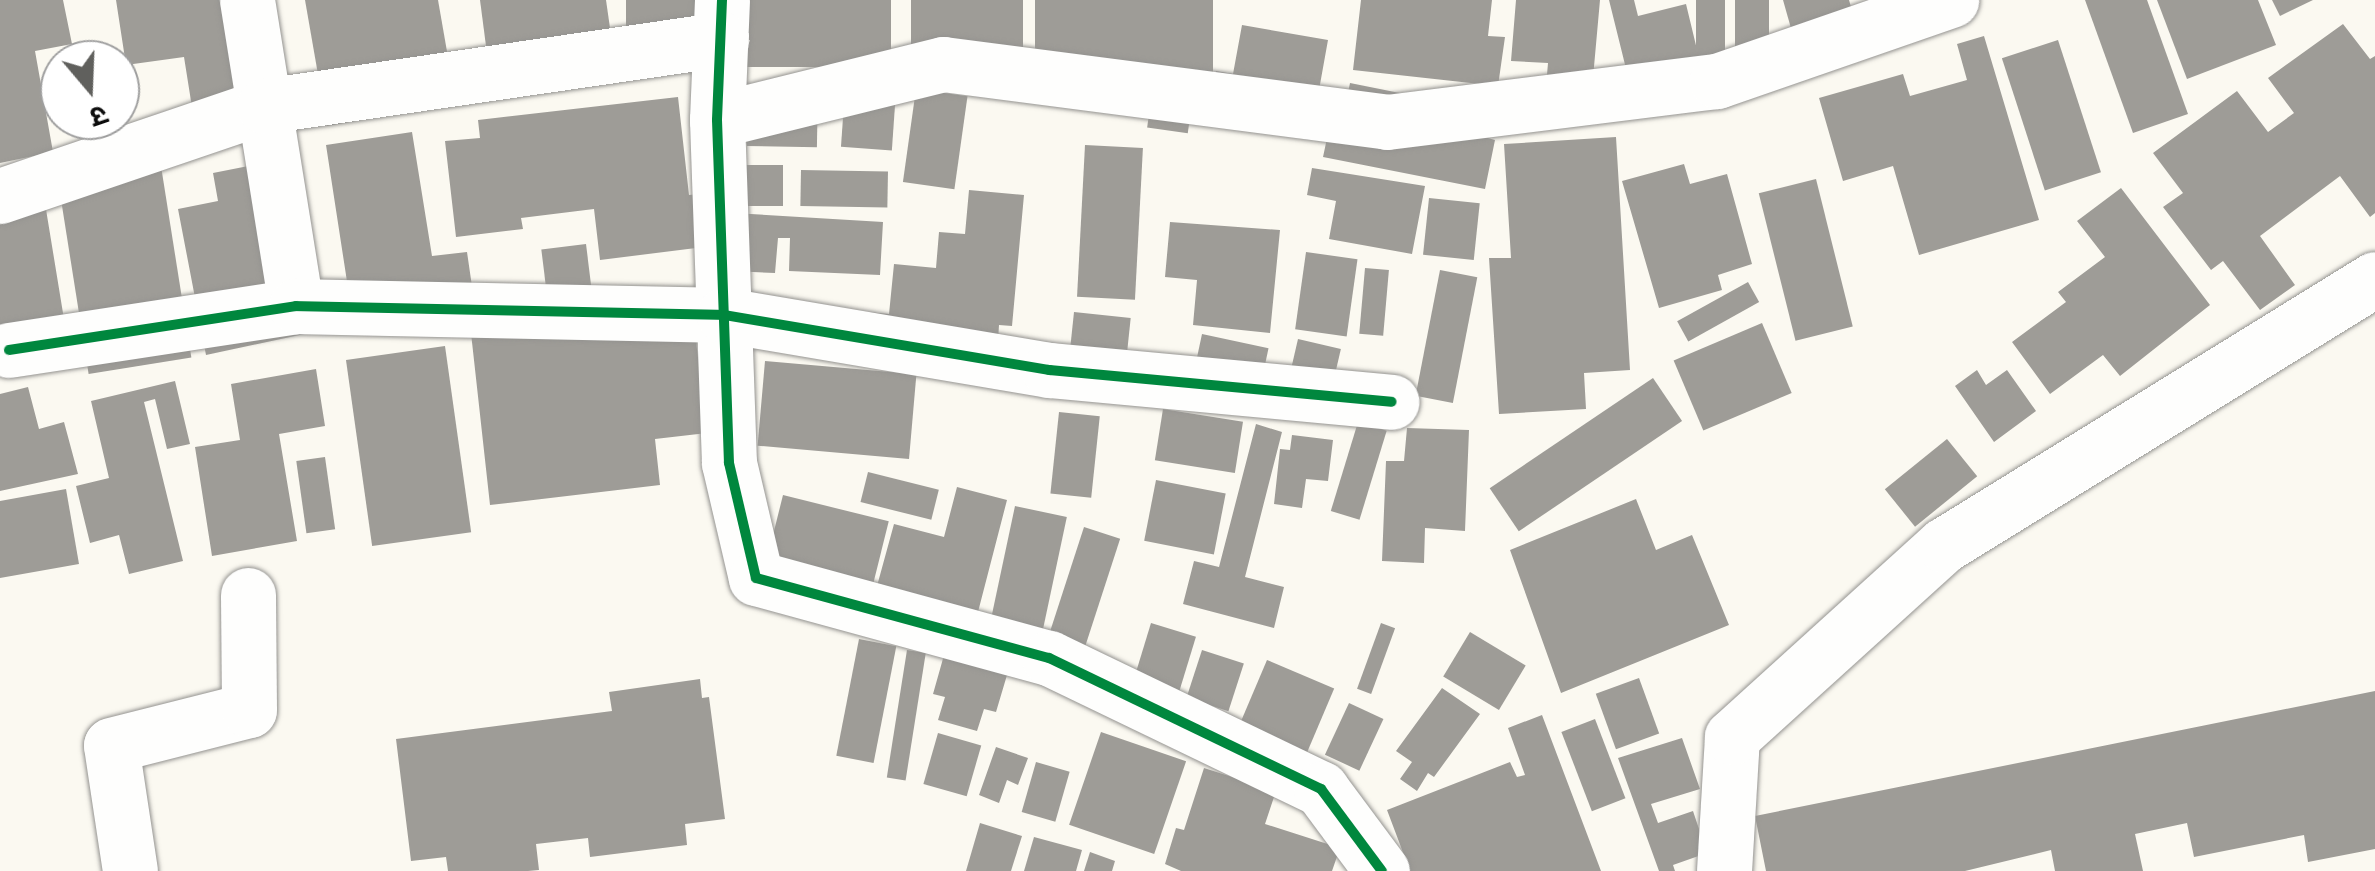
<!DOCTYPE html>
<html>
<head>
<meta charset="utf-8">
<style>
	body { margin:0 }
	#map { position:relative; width:2375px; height:871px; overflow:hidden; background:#fbf9f1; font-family:Lora,"Noto Sans Devanagari",serif }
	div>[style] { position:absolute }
	.building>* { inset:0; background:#9e9c97; transform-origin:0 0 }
	.roads { filter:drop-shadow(0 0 2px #949390) drop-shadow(0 0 2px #949390) }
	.minor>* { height:55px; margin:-27.5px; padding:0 27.5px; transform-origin:27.5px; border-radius:27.5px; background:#fefefd }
	.cycleway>* { height:10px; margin:-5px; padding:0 5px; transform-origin:5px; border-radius:5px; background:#00873e }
	span { translate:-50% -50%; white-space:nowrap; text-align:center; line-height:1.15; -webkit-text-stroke:10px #fff; paint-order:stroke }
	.north { position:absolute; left:40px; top:40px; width:100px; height:100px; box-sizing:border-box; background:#fff; border:2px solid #9e9e9e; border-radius:50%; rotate:161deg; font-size:28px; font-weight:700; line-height:40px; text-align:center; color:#0d0d0d }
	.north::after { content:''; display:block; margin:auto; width:35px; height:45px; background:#60605d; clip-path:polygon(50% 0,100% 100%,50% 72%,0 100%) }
</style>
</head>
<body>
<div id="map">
	<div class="building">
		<div style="clip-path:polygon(0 0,63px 0,72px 44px,35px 51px,53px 152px,0 163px)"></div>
		<div style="clip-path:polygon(116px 0,271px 0,288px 104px,194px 120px,184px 57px,126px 65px)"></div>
		<div style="clip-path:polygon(305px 0,438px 0,456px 103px,327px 126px)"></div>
		<div style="clip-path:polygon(480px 0,606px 0,610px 28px,492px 92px)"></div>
		<div style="left:626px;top:0;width:82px;height:48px"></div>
		<div style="left:742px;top:0;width:149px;height:67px"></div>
		<div style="left:911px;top:0;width:112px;height:70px"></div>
		<div style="left:1035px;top:0;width:178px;height:72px"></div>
		<div style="clip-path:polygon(1361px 0,1492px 0,1488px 36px,1505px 37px,1498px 86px,1353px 70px)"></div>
		<div style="clip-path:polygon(1516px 0,1600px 0,1591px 100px,1545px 98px,1548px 63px,1511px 61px)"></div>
		<div style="clip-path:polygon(1609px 0,1634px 0,1638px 16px,1686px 4px,1707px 91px,1636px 109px)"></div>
		<div style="left:1696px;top:0;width:29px;height:93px"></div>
		<div style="left:1735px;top:0;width:34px;height:77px"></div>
		<div style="clip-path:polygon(1783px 0,1849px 0,1859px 35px,1798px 53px)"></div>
		<div style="clip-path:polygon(2085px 0,2147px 0,2188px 114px,2133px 133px)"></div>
		<div style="clip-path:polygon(2157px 0,2258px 0,2276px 45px,2187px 79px)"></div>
		<div style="clip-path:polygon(2272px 0,2313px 0,2280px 16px)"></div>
		<div style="clip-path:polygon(2343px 24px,2370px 59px,2375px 56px,2375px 213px,2370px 217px,2340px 176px,2260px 236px,2295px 285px,2260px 310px,2223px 261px,2211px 270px,2163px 207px,2183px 193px,2153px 153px,2237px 91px,2268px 132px,2294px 113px,2268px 78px)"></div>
		<div style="clip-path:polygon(1242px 25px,1328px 40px,1310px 140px,1207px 122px,1216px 71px,1233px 74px)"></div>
		<div style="clip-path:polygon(1984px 36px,2039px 220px,1919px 255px,1893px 166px,1843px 181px,1819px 98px,1903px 74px,1910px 96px,1967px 80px,1957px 44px)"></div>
		<div style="left:2058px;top:40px;width:139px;height:59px;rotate:72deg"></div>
		<div style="left:846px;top:75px;width:51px;height:72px;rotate:4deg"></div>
		<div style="clip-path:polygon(1350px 83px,1479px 109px,1474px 134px,1495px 140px,1485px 189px,1323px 157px,1333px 110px,1344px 112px)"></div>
		<div style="left:748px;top:84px;width:70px;height:62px;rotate:1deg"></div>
		<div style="left:1153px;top:86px;width:41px;height:42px;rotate:8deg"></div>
		<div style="left:916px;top:89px;width:52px;height:94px;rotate:8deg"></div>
		<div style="clip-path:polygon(678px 97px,689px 195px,699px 194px,704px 247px,600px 260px,594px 209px,521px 218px,523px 229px,456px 237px,445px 141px,480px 138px,478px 120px)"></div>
		<div style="clip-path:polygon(81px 120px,122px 120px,123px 125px,84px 132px)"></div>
		<div style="clip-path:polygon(412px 132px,432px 256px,467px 252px,475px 307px,352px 314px,326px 145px)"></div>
		<div style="clip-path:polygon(1616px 137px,1630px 370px,1584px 373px,1586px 409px,1499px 414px,1489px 258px,1511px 258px,1504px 144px)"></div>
		<div style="left:1085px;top:145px;width:58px;height:152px;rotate:3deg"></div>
		<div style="clip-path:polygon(290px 158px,323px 330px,206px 355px,178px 209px,218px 201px,213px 173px)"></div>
		<div style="clip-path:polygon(1684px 164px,1690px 184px,1727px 174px,1752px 264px,1718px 275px,1722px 290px,1659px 308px,1622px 181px)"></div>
		<div style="left:736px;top:165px;width:47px;height:41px"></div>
		<div style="left:161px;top:166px;width:194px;height:104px;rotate:81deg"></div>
		<div style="clip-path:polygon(1312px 168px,1425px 186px,1412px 254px,1329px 239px,1336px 201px,1307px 195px)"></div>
		<div style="left:801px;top:170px;width:87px;height:36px;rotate:1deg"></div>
		<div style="left:1816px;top:179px;width:152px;height:59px;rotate:76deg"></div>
		<div style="clip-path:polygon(2121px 188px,2210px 305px,2120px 376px,2103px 355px,2050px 394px,2012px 342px,2066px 302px,2058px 292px,2105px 257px,2077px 221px)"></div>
		<div style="clip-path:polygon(969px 190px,1024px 195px,1012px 326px,999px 325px,997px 356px,753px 302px,889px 314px,894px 264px,936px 268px,939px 232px,965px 234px)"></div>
		<div style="clip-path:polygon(43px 191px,72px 368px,11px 378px,8px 364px,0 365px,0 198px)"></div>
		<div style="left:1429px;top:198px;width:51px;height:57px;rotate:6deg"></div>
		<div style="clip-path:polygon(733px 213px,883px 222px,880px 275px,789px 271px,790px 238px,778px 238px,775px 273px,731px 271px)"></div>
		<div style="clip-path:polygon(1170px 222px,1280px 230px,1270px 333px,1193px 325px,1197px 280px,1165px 277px)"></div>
		<div style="left:586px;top:244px;width:52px;height:45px;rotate:83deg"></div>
		<div style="left:1306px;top:252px;width:52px;height:78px;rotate:8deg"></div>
		<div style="left:1365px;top:268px;width:24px;height:66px;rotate:5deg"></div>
		<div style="left:1440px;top:270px;width:38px;height:128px;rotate:11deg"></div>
		<div style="left:1748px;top:282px;width:23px;height:81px;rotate:61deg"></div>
		<div style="clip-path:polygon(691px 299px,707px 433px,655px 439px,660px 485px,490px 505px,470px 324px)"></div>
		<div style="left:1074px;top:312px;width:57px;height:59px;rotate:6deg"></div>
		<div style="left:1762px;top:323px;width:76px;height:96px;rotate:67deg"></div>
		<div style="left:1202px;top:334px;width:68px;height:31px;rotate:12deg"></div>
		<div style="left:1298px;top:339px;width:44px;height:55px;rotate:13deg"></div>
		<div style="left:445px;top:346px;width:188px;height:100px;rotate:82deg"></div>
		<div style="left:765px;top:361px;width:152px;height:85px;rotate:5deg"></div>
		<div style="clip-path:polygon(316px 369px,325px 426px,279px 434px,297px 541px,212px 556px,195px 447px,240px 440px,231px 384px)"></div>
		<div style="clip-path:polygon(1977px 370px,1986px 385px,2007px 370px,2036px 411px,1994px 442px,1955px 386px)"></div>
		<div style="left:1653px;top:378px;width:52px;height:197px;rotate:56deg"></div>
		<div style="clip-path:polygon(175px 381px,190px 444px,167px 449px,155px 399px,144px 402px,183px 561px,129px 574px,119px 535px,90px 543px,76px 486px,109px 478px,91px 401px)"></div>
		<div style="clip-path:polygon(28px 387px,39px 429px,64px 422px,78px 474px,0 491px,0 394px)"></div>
		<div style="left:1163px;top:409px;width:81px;height:52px;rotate:9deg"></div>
		<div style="left:1059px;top:412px;width:41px;height:82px;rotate:6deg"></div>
		<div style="left:1358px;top:422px;width:30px;height:93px;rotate:17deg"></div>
		<div style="clip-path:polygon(1256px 424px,1282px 432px,1245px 577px,1284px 587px,1274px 628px,1183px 604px,1194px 561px,1219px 567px)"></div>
		<div style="clip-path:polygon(1407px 428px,1469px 430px,1465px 531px,1425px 528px,1424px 563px,1382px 561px,1386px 461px,1404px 461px)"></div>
		<div style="clip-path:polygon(1292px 435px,1333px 440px,1328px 481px,1306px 479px,1302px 508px,1274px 504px,1280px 449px,1290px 450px)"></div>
		<div style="left:1947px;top:439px;width:48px;height:80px;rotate:51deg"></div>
		<div style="left:325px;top:457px;width:73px;height:29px;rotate:82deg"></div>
		<div style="left:868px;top:472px;width:73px;height:31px;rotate:14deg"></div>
		<div style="left:1156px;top:480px;width:71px;height:62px;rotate:11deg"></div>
		<div style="clip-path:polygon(957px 487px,1007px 500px,978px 612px,877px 586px,894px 524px,944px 537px)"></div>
		<div style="clip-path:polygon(66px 489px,79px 564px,0 578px,0 501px)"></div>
		<div style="left:783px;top:495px;width:109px;height:76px;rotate:14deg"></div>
		<div style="clip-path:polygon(1636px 499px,1656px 550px,1692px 535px,1729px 625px,1561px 693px,1510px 550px)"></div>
		<div style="left:1015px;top:506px;width:53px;height:118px;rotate:12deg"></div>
		<div style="left:1084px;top:527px;width:38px;height:123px;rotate:18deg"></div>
		<div style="left:1151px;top:623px;width:47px;height:59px;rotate:17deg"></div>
		<div style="left:1381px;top:623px;width:15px;height:70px;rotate:20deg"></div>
		<div style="left:1470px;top:632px;width:65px;height:52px;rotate:31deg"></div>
		<div style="left:859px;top:639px;width:38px;height:119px;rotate:11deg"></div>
		<div style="clip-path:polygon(946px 648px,1010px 665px,996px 712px,984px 709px,977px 731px,938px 720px,945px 697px,933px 694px)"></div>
		<div style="left:907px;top:650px;width:19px;height:129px;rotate:9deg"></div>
		<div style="left:1202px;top:650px;width:44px;height:50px;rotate:18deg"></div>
		<div style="left:1267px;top:660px;width:73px;height:69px;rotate:23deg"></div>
		<div style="left:1639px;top:678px;width:59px;height:46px;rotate:70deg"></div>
		<div style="clip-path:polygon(700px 679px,702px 698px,709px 697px,725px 819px,685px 824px,687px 845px,590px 857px,588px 838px,536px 844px,539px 870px,528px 871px,448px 871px,446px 857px,411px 861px,396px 739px,612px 711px,609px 692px)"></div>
		<div style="clip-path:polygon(1442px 688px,1480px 714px,1434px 777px,1428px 773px,1417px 791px,1400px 779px,1412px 762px,1396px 751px)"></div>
		<div style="clip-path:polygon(2375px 691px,2375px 849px,2308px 862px,2304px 835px,2194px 857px,2187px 823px,2135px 834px,2143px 871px,2055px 871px,2051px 850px,1965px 871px,1766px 871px,1755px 816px)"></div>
		<div style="left:1349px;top:703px;width:38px;height:57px;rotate:25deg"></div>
		<div style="clip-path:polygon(1542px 715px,1601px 871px,1410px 871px,1387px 810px,1510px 762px,1517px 777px,1525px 775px,1508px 728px)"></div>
		<div style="left:1595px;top:719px;width:85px;height:36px;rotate:69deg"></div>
		<div style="left:1101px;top:732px;width:90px;height:98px;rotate:19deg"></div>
		<div style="left:938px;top:733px;width:45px;height:53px;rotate:16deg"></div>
		<div style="clip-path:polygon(1682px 738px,1700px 789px,1651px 804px,1658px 823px,1693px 811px,1707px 853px,1673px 865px,1675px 871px,1659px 871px,1618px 758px)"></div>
		<div style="clip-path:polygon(996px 747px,1028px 758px,1018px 785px,1007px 780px,999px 803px,979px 795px)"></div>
		<div style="left:1036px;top:762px;width:35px;height:52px;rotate:16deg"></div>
		<div style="clip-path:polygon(1204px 768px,1276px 791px,1265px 824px,1340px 848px,1332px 871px,1181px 871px,1165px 864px,1176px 828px,1184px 830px)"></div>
		<div style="clip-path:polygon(980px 823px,1022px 836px,1011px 871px,966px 871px)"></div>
		<div style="clip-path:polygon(1034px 837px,1082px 850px,1076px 871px,1024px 871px)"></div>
		<div style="clip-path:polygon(1090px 852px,1115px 861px,1112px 871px,1084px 871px)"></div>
	</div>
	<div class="roads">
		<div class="minor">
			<div style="left:247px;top:0;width:310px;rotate:80.9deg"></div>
			<div style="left:722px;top:0;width:120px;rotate:92.4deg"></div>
			<div style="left:717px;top:120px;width:343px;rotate:88deg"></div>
			<div style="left:729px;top:463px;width:118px;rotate:76.8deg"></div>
			<div style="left:756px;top:578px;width:304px;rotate:15.3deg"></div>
			<div style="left:1049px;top:658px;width:302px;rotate:25.7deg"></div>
			<div style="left:1321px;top:789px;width:102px;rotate:53.4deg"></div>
			<div style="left:717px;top:120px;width:233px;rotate:-13.9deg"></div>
			<div style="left:943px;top:64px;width:448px;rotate:7.4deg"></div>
			<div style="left:1387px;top:122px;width:333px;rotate:-7.1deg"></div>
			<div style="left:1717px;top:81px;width:248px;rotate:-19.1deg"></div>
			<div style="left:0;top:196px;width:279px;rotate:-18.8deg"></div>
			<div style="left:264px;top:106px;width:462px;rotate:-8.3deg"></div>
			<div style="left:9px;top:350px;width:290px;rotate:-8.7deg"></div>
			<div style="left:296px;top:306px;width:428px;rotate:1.2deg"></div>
			<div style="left:724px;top:315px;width:330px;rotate:9.6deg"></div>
			<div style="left:1049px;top:370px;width:344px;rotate:5.3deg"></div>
			<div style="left:130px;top:871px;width:127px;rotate:-98.6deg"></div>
			<div style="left:111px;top:745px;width:142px;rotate:-14.2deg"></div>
			<div style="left:249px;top:710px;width:115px;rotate:-90.5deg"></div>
			<div style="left:1724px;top:871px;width:134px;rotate:-86.6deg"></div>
			<div style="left:1732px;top:737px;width:286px;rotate:-42.2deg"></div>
			<div style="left:1944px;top:545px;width:506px;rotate:-31.68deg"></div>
		</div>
	</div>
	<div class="cycleway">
		<div style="left:722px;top:0;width:120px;rotate:92.4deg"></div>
		<div style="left:717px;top:120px;width:343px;rotate:88deg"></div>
		<div style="left:729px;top:463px;width:118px;rotate:76.8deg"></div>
		<div style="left:756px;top:578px;width:304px;rotate:15.3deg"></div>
		<div style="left:1049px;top:658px;width:302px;rotate:25.7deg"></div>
		<div style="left:1321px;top:789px;width:102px;rotate:53.4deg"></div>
		<div style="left:9px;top:350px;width:290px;rotate:-8.7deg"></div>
		<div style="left:296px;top:306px;width:428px;rotate:1.2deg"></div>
		<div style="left:724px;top:315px;width:330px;rotate:9.6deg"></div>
		<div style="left:1049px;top:370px;width:344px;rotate:5.3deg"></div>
	</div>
	<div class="north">उ</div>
</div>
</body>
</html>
